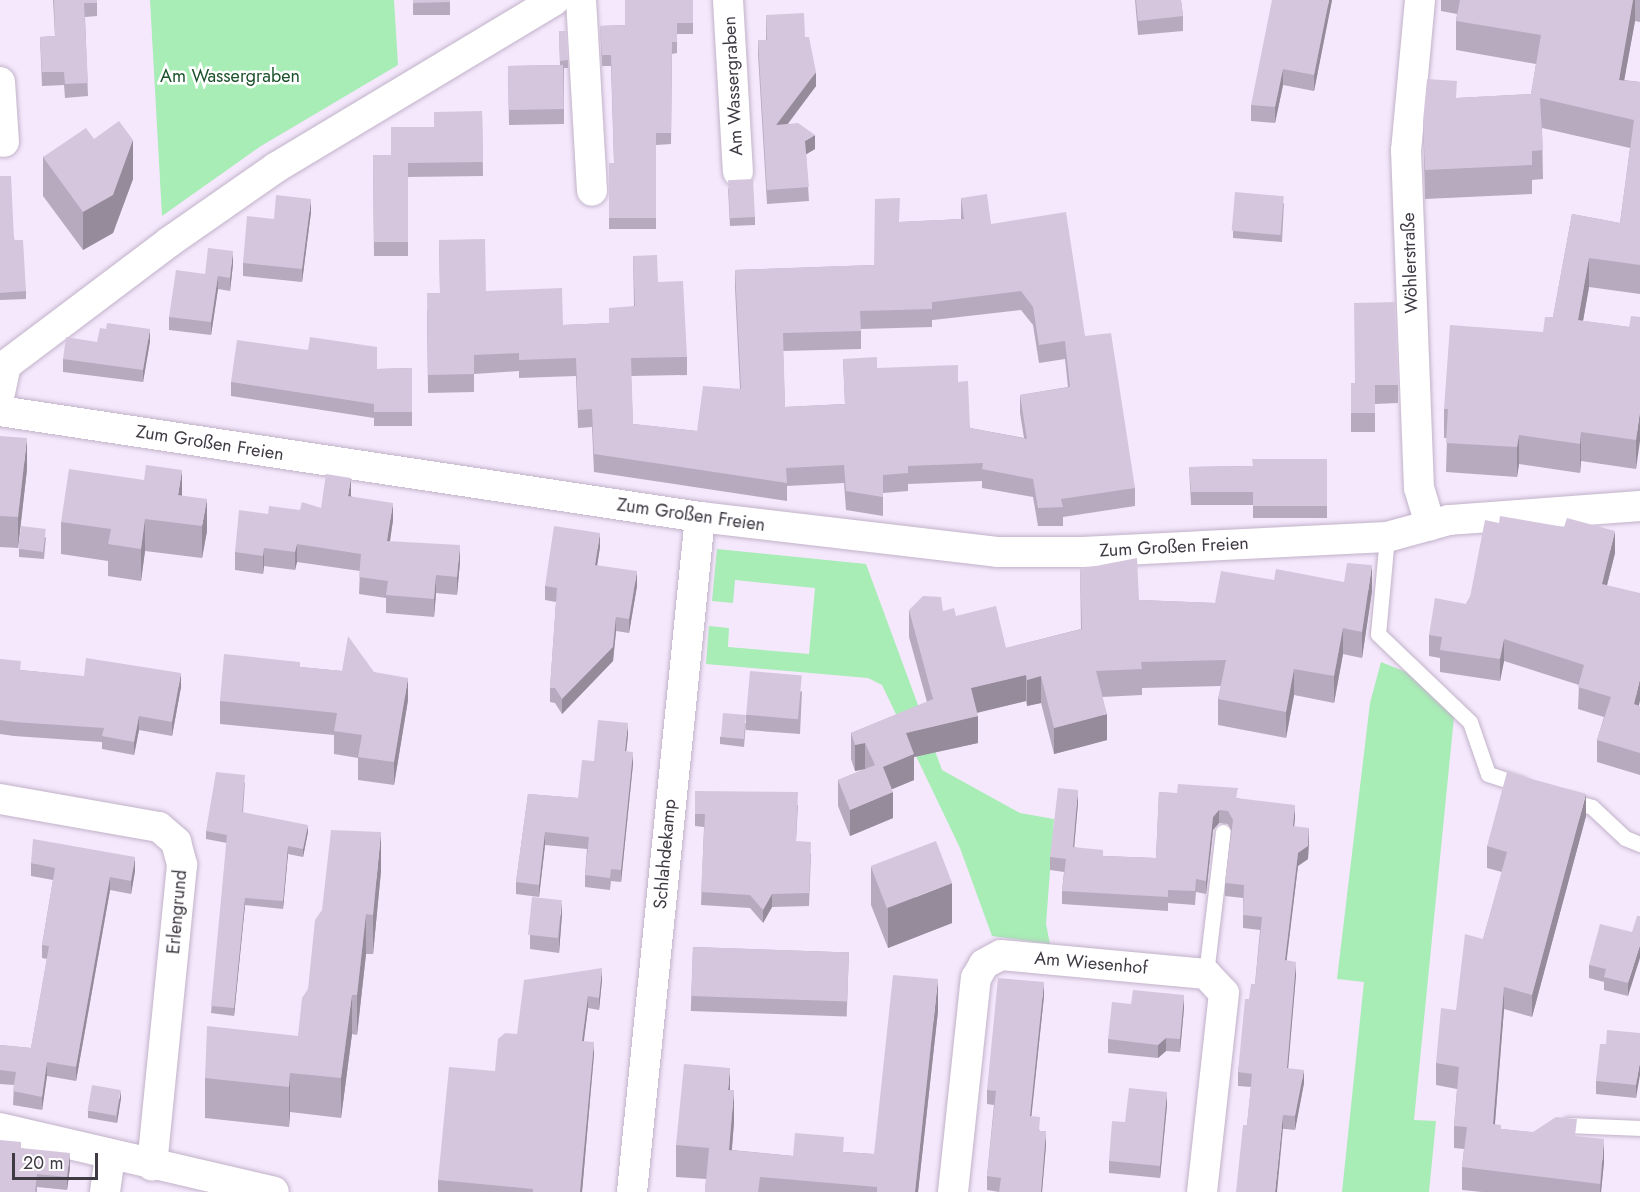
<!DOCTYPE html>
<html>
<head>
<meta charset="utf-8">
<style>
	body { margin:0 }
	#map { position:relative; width:1640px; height:1192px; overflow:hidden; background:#f5e8fc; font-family:Jost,sans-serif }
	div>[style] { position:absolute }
	.green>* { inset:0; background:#a8ecb6 }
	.roads { filter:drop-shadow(0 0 2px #c1b2c9) drop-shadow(0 0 2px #c1b2c9) }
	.service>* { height:15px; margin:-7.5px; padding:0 7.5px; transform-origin:7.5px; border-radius:7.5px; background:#fff }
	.minor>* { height:30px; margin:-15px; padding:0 15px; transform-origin:15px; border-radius:15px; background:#fff }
	.wall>* { inset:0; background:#b7aabf; transform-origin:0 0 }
	.shaded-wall>* { inset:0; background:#958b9b }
	.building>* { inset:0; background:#d5c6de; transform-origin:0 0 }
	span { translate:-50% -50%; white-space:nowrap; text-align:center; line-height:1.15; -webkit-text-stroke:5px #fff; paint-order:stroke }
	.park-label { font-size:18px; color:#1b522b }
	.street-label { font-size:18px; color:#403a44 }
	.scale { position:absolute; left:12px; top:1153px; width:86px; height:27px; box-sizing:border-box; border:3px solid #403a44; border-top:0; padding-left:8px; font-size:18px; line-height:21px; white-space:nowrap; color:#403a44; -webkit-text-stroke:4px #fff; paint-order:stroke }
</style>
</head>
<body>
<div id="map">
	<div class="green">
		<div style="clip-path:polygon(150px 0,394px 0,398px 65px,261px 146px,162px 216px)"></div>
		<div style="clip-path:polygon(717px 549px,866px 564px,942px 770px,1020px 813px,1054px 819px,1046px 924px,1050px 944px,992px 936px,960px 848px,882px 685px,868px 678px,706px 664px,709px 626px,729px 628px,728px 647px,809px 654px,815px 588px,735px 580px,733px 603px,712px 601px)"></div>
		<div style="clip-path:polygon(1381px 662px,1406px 672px,1454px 717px,1414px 1120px,1436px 1121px,1429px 1192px,1342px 1192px,1364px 982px,1337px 979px,1370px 703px)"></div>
	</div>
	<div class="roads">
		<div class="service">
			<div style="left:1387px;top:537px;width:97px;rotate:95.3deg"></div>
			<div style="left:1378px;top:634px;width:127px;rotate:43.7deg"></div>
			<div style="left:1470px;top:722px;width:55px;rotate:70.9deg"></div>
			<div style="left:1488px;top:774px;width:36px;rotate:18deg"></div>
			<div style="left:1568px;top:800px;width:25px;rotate:16deg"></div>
			<div style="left:1592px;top:807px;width:45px;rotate:43.2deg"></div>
			<div style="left:1625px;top:838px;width:16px;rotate:22deg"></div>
			<div style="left:1206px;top:974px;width:143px;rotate:-83.2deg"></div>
			<div style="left:1568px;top:1125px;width:72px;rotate:2.4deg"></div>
		</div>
		<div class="minor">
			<div style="left:581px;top:0;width:191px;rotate:86.7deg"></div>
			<div style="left:728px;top:0;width:172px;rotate:86.7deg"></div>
			<div style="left:1420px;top:0;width:151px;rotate:95.3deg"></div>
			<div style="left:1406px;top:150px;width:338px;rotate:87.8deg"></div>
			<div style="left:1419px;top:488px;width:39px;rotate:73deg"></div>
			<div style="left:0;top:82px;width:60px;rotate:86.2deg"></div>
			<div style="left:0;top:393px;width:29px;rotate:-78deg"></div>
			<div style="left:6px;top:365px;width:204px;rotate:-37deg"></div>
			<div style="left:169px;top:242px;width:131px;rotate:-34.8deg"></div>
			<div style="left:277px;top:167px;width:324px;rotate:-31deg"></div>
			<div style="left:0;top:411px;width:708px;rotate:8.61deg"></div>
			<div style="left:700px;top:517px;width:299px;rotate:6.7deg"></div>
			<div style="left:997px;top:552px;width:85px"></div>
			<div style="left:1082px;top:552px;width:305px;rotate:-2.8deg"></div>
			<div style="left:1387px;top:537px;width:64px;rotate:-15.3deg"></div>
			<div style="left:1449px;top:520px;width:192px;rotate:-4.2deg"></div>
			<div style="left:0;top:799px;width:161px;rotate:10deg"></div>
			<div style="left:159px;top:827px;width:23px;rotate:41deg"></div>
			<div style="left:176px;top:842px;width:24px;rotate:75deg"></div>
			<div style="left:182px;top:865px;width:302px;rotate:95.7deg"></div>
			<div style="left:0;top:1128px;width:281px;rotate:13.1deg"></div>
			<div style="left:105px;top:1192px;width:36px;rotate:-82deg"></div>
			<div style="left:632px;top:1192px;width:678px;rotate:-84.25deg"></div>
			<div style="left:953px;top:1192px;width:215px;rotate:-83.9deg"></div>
			<div style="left:976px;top:978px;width:16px;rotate:-60deg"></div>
			<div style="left:984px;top:964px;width:19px;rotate:-28deg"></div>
			<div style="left:1001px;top:955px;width:206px;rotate:5.3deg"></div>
			<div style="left:1206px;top:974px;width:26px;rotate:47deg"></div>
			<div style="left:1224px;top:993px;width:200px;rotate:96.3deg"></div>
		</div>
	</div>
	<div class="wall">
		<div style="clip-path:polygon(53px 0,97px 0,97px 16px,85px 17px,88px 96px,65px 98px,64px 85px,42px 86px,40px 37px,55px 36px)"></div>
		<div style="left:413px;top:0;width:37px;height:15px"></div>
		<div style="clip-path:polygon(693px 0,693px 34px,677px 34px,677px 53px,672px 54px,671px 144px,656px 145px,656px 229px,609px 229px,609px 163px,614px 163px,611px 66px,602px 66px,600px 26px,625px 25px)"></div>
		<div style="clip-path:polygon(1135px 0,1181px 0,1183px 16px,1183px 31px,1138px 35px)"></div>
		<div style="clip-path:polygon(1332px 0,1314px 91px,1283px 85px,1275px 123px,1251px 121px,1251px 105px)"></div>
		<div style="clip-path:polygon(1441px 0,1640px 0,1640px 22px,1635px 21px,1624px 80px,1640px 82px,1640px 294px,1589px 287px,1583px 321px,1629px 327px,1640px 317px,1636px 469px,1581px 461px,1580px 473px,1519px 464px,1517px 477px,1446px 472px,1447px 438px,1444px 438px,1444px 409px,1543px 332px,1553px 317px,1572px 214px,1620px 223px,1630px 148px,1542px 128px,1543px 179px,1532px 180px,1532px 194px,1425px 199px,1423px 121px,1457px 98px,1531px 94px,1536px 64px,1456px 50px,1456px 21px,1457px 14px,1441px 11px)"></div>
		<div style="clip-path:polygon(766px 15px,805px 37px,816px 86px,788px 124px,815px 149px,806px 154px,809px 201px,767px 204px,758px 54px,758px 40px,766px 40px)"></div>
		<div style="clip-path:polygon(559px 31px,568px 60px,568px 68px,564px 68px,564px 124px,509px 125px,508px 66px,560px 65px)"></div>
		<div style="clip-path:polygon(482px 111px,483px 176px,408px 177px,408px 256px,374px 256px,373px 155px,391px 155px,434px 127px)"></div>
		<div style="clip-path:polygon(94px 139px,133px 179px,113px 233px,83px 250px,43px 196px,43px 157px)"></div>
		<div style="clip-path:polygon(0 176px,26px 291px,26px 299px,0 300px)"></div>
		<div style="clip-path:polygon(728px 188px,755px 217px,755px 225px,730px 226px)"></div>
		<div style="clip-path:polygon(evenodd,961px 198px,991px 224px,1085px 336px,1135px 488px,1135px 506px,1063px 517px,1063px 526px,1038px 526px,1033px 497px,982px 488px,982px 481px,908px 484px,908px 491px,883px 493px,883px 516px,846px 510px,844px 483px,787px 486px,787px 501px,594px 472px,592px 427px,578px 428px,576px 376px,519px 378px,519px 371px,474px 374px,474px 392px,428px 393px,427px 311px,440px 293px,439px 240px,486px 291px,563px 325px,609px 323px,634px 306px,633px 256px,658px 282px,687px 357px,687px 375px,631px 376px,633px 424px,697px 431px,740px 389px,735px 288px,735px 270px,874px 265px,900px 222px,961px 219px,961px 198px,1021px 310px,1033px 325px,1039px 363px,1065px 359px,1068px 387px,1020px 395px,1020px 413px,1024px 438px,970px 428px,958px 382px,877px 368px,843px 359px,845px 404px,785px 407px,783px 351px,861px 349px,861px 329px,932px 327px,932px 320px,1021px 310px)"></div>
		<div style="clip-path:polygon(1284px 203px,1282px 242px,1233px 238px,1233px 231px)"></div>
		<div style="clip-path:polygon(311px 212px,302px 282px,243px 276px,243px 263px,274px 219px)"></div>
		<div style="clip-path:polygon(233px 264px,230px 291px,218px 289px,211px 335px,169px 330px,169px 317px,205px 274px)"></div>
		<div style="clip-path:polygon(150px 341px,143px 382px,63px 372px,63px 359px,97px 342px)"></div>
		<div style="clip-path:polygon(412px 368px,412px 426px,374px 426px,374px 418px,231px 396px,231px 382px,377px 369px)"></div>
		<div style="clip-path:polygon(1351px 383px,1398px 385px,1398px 403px,1375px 404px,1375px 432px,1351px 432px)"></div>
		<div style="clip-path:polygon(0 436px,27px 469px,18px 548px,0 547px)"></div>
		<div style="clip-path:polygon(1327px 459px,1327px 518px,1253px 518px,1253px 505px,1191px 505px,1189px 467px,1252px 466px)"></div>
		<div style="clip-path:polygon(182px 496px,207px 531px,202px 558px,145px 551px,141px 581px,108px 576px,108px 561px,61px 554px,61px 522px)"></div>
		<div style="clip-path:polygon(351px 496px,393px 520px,390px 542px,460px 562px,457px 595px,436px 593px,434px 617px,386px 613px,386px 598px,359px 594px,360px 571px,297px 562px,295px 570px,264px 566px,263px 574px,235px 570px,235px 552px,268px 514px,321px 508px)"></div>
		<div style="clip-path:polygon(1499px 523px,1564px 527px,1615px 553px,1607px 585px,1639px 706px,1640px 706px,1640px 775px,1597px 762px,1597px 740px,1604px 717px,1578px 709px,1579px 685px,1504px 661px,1500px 681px,1440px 672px,1440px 658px,1429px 656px,1429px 635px,1466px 604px,1470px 597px)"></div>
		<div style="clip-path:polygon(46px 537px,44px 559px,19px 557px,19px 549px)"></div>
		<div style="clip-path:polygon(600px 547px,597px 565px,637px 586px,629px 633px,616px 631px,613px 661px,562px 714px,555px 703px,550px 702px,550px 688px,556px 602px,545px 600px,545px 586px)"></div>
		<div style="clip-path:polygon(1080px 569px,1139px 600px,1215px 603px,1274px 580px,1372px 591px,1362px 658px,1343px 654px,1334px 703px,1294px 695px,1286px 738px,1218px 725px,1218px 699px,1221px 686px,1142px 688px,1142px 695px,1102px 697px,1107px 740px,1054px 754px,1041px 703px,1027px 706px,1026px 701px,977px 713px,978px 743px,914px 757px,914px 780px,892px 789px,893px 818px,850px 836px,838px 806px,838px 780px,865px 769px,855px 771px,851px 759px,851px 733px,927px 702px,909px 637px,909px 610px,943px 611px,956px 616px,1006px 648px,1081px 629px)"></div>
		<div style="clip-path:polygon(0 659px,21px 670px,181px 687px,172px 736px,139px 730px,134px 755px,102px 749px,102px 742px,14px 736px,0 734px)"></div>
		<div style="clip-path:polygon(300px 667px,342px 671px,374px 672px,408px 700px,394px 785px,358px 780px,358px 758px,334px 754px,334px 735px,220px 724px,220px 701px)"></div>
		<div style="clip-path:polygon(802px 691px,800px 734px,746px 730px,746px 715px)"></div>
		<div style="clip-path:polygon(746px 723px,744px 747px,720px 744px,720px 737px)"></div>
		<div style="clip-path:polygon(628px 735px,626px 751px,633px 764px,621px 882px,611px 881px,610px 890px,585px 887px,585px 875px,587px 849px,545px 845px,539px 897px,516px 894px,516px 882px,528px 794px,578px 798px,594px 761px)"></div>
		<div style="clip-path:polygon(245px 782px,243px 813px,308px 832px,303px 857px,288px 854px,283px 909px,245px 905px,234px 1016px,211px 1013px,227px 843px,206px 839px,206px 831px)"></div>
		<div style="clip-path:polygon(695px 791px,798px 805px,796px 841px,811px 854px,809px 906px,772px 907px,763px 923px,750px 908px,701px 905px,704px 827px,695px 826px)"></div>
		<div style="clip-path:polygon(1159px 792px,1238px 798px,1295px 818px,1294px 826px,1309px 841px,1308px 859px,1298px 866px,1286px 961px,1296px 975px,1288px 1068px,1304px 1083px,1295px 1130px,1247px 1125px,1251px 1087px,1238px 1086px,1238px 1072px,1249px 999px,1255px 984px,1260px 930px,1243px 928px,1243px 898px,1225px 896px,1225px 883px,1231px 830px,1228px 824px,1219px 823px,1213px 830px,1206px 894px,1196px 892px,1195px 905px,1168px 903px,1168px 911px,1062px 904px,1062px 891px,1064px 872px,1050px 870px,1050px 857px,1078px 803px,1074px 847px,1103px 856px,1156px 858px)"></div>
		<div style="clip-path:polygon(1586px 816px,1532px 1017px,1504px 1009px,1495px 1124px,1501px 1129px,1577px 1137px,1604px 1162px,1601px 1192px,1482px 1192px,1462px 1190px,1462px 1167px,1464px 1149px,1454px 1148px,1454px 1126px,1457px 1089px,1436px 1085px,1436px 1063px,1483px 939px,1502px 872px,1487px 868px,1487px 846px)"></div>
		<div style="clip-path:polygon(31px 863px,135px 871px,131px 894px,110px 890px,76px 1081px,47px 1076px,42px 1110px,13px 1105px,14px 1085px,0 1084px,0 1045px,31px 1048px,47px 959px,42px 958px,42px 945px,53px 880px,31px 876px)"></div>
		<div style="clip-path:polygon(871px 866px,952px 923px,888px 948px,871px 905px)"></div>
		<div style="clip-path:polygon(381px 871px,373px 954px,366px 954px,357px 1035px,352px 1034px,341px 1118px,290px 1112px,289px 1127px,205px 1118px,205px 1078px,298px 1036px,308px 989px)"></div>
		<div style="clip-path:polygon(562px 914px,559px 953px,530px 949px,530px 935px)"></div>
		<div style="clip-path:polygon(1632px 932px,1628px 996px,1604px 990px,1604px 982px,1589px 978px,1589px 965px)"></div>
		<div style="left:693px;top:947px;width:156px;height:64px;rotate:2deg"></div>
		<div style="clip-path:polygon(602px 980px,599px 1010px,588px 1008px,584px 1041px,594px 1054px,582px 1192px,438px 1192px,438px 1180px,495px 1071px,517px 1034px)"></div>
		<div style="clip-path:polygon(1044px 996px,1031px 1116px,1040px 1131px,1046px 1145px,1042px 1192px,999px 1192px,987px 1190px,987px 1176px,994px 1105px,987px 1104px,987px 1090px)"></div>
		<div style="clip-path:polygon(1184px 1008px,1180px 1052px,1166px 1051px,1158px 1058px,1108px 1053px,1108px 1039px)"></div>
		<div style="clip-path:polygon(938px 1011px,918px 1192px,705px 1192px,706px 1179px,676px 1177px,676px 1145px,730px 1090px,734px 1122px,732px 1150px,793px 1156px,844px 1152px,874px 1154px)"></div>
		<div style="clip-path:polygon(1640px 1033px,1636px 1098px,1596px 1094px,1596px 1081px,1606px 1044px)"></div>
		<div style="clip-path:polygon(121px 1098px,117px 1123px,88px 1118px,88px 1111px)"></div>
		<div style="clip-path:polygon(1167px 1105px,1160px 1178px,1109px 1173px,1109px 1161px,1125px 1122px)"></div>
		<div style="clip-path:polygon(21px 1148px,70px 1167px,67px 1190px,37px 1187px,37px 1192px,0 1192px)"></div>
	</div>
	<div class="shaded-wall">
		<div style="clip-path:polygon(1329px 0,1332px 0,1314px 91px,1314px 75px)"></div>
		<div style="clip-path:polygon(1633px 0,1635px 0,1635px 21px,1619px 109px,1619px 80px)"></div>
		<div style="clip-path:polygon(1283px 69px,1283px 85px,1275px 123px,1275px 107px)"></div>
		<div style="clip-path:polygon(816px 72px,816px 86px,776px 139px,776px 125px)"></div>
		<div style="clip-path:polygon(815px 135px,815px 149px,805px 155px,805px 141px)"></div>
		<div style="clip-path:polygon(133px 140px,133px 179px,113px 233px,83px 250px,83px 212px)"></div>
		<div style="clip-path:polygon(311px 199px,311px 212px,302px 282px,302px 269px)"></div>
		<div style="clip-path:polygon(233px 251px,233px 264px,230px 291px,230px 278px)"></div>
		<div style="clip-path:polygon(1589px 258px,1589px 287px,1578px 349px,1578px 320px)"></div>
		<div style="clip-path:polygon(218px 276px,218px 289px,211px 335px,211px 322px)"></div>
		<div style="clip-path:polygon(150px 329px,150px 341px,143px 382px,143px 370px)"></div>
		<div style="clip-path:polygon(1640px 411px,1640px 441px,1636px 469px,1636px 440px)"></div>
		<div style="clip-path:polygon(1581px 432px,1581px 461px,1580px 473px,1580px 444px)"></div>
		<div style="clip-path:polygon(1519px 435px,1519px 464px,1517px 477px,1517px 447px)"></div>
		<div style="clip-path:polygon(27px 438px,27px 469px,18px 548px,18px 517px)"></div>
		<div style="clip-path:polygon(182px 470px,182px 502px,178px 495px)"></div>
		<div style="clip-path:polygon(351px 478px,351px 496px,348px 514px,348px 496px)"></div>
		<div style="clip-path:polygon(207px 499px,207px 531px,202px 558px,202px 526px)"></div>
		<div style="clip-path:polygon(393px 503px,393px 520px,387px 559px,387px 541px)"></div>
		<div style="clip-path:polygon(145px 519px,145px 551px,141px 581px,141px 549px)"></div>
		<div style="clip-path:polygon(1615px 531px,1615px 553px,1602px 605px,1602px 584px)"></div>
		<div style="clip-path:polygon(600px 533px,600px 547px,595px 579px,595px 565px)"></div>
		<div style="clip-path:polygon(297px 544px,297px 562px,295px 570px,295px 552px)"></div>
		<div style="clip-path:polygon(460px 545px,460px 562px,457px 595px,457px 577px)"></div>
		<div style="clip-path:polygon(264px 548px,264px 566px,263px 574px,263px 556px)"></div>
		<div style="clip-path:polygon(1372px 565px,1372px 591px,1362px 658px,1362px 632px)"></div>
		<div style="clip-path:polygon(637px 571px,637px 586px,629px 633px,629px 619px)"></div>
		<div style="clip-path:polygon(436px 575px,436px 593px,434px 617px,434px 599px)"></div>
		<div style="clip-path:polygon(616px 617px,616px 631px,613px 661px,562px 714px,562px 699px)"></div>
		<div style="clip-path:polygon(1343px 628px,1343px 654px,1334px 703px,1334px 676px)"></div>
		<div style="clip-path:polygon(1504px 639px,1504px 661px,1500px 681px,1500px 659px)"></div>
		<div style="clip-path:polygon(1294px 669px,1294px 695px,1286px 738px,1286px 712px)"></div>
		<div style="clip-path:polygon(181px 673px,181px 687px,172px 736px,172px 722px)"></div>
		<div style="clip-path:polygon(1026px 675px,1026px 701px,971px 714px,971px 688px)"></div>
		<div style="clip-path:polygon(1041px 676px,1041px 703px,1027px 706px,1027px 680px)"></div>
		<div style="clip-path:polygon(408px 678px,408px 700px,394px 785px,394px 762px)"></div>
		<div style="clip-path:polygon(1640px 679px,1640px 701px,1634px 726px,1634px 704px)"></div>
		<div style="clip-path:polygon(1107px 714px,1107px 740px,1054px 754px,1054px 728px)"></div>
		<div style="clip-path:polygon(139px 716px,139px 730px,134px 755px,134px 742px)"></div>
		<div style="clip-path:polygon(978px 716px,978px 743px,914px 757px,914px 780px,883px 793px,883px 767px,906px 733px)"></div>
		<div style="clip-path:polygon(628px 723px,628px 735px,625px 763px,625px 751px)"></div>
		<div style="clip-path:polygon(865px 743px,865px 769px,855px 771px,855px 745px)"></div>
		<div style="clip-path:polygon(633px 752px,633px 764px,621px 882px,621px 870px)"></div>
		<div style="clip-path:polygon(1078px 790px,1078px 803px,1073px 860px,1073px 847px)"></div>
		<div style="clip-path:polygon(893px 792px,893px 818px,850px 836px,850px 810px)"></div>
		<div style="clip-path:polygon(1586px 794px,1586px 816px,1532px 1017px,1532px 995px)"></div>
		<div style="clip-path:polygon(1295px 805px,1295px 818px,1293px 839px,1293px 826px)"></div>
		<div style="clip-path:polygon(1219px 810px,1219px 823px,1213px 830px,1206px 894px,1206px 881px,1213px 817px)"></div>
		<div style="clip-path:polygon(308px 825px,308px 832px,303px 857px,303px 849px)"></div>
		<div style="clip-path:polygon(1309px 828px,1309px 841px,1308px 859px,1298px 866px,1285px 974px,1285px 960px,1298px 853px)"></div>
		<div style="clip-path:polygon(381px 832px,381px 871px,373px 954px,373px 915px)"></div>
		<div style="clip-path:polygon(545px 832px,545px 845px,539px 897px,539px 885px)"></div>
		<div style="clip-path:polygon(288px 846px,288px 854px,283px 909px,283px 901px)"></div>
		<div style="clip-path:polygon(135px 857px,135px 871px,131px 894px,131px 881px)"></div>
		<div style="clip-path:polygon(110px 877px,110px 890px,76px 1081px,76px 1067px)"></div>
		<div style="clip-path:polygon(952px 883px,952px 923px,888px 948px,888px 908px)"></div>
		<div style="clip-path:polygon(772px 894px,772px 907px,763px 923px,763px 910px)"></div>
		<div style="clip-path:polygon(245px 898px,245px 905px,234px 1016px,234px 1008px)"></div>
		<div style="clip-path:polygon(562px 900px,562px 914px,559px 953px,559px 938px)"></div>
		<div style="clip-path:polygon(366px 914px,366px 954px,357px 1035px,357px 995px)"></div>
		<div style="clip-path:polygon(1640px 945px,1640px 958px,1628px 996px,1628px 983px)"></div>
		<div style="clip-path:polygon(1296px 962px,1296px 975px,1287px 1081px,1287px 1068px)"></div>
		<div style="clip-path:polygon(602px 968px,602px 980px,599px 1010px,599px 998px)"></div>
		<div style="clip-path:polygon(938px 979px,938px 1011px,918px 1192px,915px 1192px)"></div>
		<div style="clip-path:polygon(1044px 982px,1044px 996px,1030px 1130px,1030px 1116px)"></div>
		<div style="clip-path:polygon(1504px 987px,1504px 1009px,1493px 1147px,1493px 1124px)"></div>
		<div style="clip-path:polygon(352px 995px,352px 1034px,341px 1118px,341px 1078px)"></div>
		<div style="clip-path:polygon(1184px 995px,1184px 1008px,1180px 1052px,1180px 1039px)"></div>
		<div style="clip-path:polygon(588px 996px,588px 1008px,582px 1053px,582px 1041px)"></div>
		<div style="clip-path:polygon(1166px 1038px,1166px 1051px,1158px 1058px,1158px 1045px)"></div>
		<div style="clip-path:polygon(594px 1042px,594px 1054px,582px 1192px,580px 1192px)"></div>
		<div style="clip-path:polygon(47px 1062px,47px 1076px,42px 1110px,42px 1097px)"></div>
		<div style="clip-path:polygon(1640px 1062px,1640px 1075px,1636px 1098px,1636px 1085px)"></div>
		<div style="clip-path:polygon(730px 1068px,730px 1099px,728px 1090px)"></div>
		<div style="clip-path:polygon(1304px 1070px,1304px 1083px,1295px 1130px,1295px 1116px)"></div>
		<div style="clip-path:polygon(290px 1073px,290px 1112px,289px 1127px,289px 1087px)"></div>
		<div style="clip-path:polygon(121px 1090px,121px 1098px,117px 1123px,117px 1116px)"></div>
		<div style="clip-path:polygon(734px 1090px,734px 1122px,729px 1181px,729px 1150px)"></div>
		<div style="clip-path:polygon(1167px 1092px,1167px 1105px,1160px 1178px,1160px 1166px)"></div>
		<div style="clip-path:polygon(1283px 1115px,1283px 1128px,1277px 1192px,1275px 1192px)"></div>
		<div style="clip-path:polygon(1046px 1131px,1046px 1145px,1042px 1192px,1041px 1192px)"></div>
		<div style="clip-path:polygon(1604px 1139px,1604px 1162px,1601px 1192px,1600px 1192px)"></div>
		<div style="clip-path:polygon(70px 1153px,70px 1167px,67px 1190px,67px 1177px)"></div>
	</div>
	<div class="building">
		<div style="clip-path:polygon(54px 0,97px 0,97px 3px,84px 3px,88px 83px,65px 84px,64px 72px,42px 72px,40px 37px,55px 36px)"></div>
		<div style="clip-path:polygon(413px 0,450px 0,450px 2px,413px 3px)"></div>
		<div style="clip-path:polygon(625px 0,693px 0,693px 23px,677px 23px,677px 42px,672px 42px,671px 133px,656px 133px,656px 218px,609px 218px,609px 163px,614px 163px,611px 55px,602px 55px,600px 26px,625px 25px)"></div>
		<div style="clip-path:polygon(1136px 0,1181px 0,1183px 16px,1138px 21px)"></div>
		<div style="clip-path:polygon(1272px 0,1329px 0,1314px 75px,1283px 69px,1275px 107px,1251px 105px)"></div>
		<div style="clip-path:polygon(1460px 0,1633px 0,1619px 80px,1640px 82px,1640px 265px,1589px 258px,1578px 320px,1629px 327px,1631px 316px,1640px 317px,1640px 411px,1636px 440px,1581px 432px,1580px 444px,1519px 435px,1517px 447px,1446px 443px,1448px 409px,1444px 409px,1450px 325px,1543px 332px,1545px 317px,1553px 317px,1572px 214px,1620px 223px,1634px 120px,1540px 98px,1543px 150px,1532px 151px,1532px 165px,1425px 170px,1423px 121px,1427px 79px,1457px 81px,1456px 98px,1531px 94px,1541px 35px,1456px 21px)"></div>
		<div style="clip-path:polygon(804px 13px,805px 37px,809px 37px,816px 72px,776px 125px,798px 123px,815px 135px,805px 141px,809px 187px,767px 190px,758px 40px,767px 40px,766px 15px)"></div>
		<div style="clip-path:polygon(559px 31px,566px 31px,568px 60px,560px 61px)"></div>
		<div style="left:563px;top:65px;width:44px;height:55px;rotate:89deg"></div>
		<div style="clip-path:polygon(482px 111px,483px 162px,408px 163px,408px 242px,374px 242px,373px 155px,391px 155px,391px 127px,434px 127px,434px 112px)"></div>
		<div style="clip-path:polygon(119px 121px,133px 140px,113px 195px,83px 212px,43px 157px,86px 128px,94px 139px)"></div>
		<div style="clip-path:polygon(0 176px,11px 176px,14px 240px,23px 240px,26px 291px,0 293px)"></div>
		<div style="left:753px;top:179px;width:38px;height:25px;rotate:87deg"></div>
		<div style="left:1235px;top:192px;width:49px;height:39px;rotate:5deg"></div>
		<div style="clip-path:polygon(evenodd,987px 194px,991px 224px,1066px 212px,1085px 336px,1111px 333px,1135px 488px,1061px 499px,1063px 507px,1038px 508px,1033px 479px,982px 469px,983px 463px,908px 466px,908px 473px,883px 475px,883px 497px,846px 491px,844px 465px,786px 468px,787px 483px,594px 454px,592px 409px,578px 410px,576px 358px,519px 360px,519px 353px,474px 355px,474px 374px,428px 375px,427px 293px,440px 293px,439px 240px,485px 239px,486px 291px,562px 288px,563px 325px,609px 323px,609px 308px,635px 306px,633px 256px,657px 255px,658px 282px,683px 281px,687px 357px,631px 358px,633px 424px,697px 431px,703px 386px,741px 389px,735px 270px,874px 265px,875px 199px,900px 198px,899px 222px,964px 219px,961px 198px,987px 194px,1021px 291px,1033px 307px,1039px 345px,1065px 341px,1070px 387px,1020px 395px,1027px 439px,970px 428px,968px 381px,958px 382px,958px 365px,877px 368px,877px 357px,843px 359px,845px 404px,785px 407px,783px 333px,861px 331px,860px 311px,932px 309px,932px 302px,1021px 291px)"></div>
		<div style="clip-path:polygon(276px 195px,311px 199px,302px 269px,243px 263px,247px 216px,274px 219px)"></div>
		<div style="clip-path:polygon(208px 248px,233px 251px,230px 278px,218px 276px,211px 322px,169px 317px,176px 270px,205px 274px)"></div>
		<div style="clip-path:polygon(1395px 302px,1398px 385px,1375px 385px,1375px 413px,1351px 413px,1351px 383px,1355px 383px,1354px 303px)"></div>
		<div style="clip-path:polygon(107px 323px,150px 329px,143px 370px,63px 359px,66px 337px,97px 342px,100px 328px,106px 329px)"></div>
		<div style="clip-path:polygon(310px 337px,377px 347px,377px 369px,412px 368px,412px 412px,374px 412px,374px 404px,231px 382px,237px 340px,308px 350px)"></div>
		<div style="clip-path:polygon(0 436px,27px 438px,18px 517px,0 516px)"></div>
		<div style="clip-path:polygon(1252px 459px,1327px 459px,1327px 506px,1253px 506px,1253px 492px,1191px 492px,1189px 467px,1253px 466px)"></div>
		<div style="clip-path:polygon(146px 465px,182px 470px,178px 495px,207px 499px,202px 526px,145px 519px,141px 549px,108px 544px,111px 529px,61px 522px,69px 469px,144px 480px)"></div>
		<div style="clip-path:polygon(326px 474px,351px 478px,348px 496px,393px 503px,387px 541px,460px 545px,457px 577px,436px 575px,434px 599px,386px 595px,388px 581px,359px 577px,361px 554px,297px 544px,295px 552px,264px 548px,263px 556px,235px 552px,239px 510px,268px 514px,269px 506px,300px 510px,302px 502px,321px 508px)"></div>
		<div style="clip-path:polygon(1500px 516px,1564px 527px,1567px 518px,1615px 531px,1602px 584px,1640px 593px,1640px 679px,1634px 704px,1640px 706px,1640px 753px,1597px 740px,1611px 697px,1578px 687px,1584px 665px,1504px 639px,1500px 659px,1440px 650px,1442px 637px,1429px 635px,1435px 598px,1466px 604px,1470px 597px,1485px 520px,1499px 523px)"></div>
		<div style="left:21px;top:526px;width:25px;height:23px;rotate:7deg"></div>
		<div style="clip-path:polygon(554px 526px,600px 533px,595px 565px,637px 571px,629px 619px,616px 617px,613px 647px,562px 699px,555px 688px,550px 688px,557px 588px,545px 586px)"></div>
		<div style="clip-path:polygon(1137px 558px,1139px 600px,1215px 603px,1221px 571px,1274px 580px,1276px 569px,1344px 582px,1347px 563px,1372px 565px,1362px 632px,1343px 628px,1334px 676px,1294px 669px,1286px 712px,1218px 699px,1226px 660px,1141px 662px,1142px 669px,1096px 671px,1107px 714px,1054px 728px,1041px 676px,1027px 680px,1026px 675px,971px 688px,978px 716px,906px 733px,914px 754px,883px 767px,893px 792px,850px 810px,838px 780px,875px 765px,865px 743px,855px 745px,851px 733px,933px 699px,909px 610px,923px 596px,941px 597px,943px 611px,954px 608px,956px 616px,996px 606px,1006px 648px,1082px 629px,1080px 569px)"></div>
		<div style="clip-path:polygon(348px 636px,374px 672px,408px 678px,394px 762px,358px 757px,362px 735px,334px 731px,337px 713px,220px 701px,224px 654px,300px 662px,300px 667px,342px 671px)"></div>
		<div style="clip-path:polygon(86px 658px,181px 673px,172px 722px,139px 716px,134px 742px,102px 736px,104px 728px,14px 722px,0 720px,0 659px,21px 661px,20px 670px,84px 676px)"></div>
		<div style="left:750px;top:671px;width:52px;height:44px;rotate:5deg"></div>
		<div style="left:723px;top:713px;width:23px;height:24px;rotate:5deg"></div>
		<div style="clip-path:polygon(598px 720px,628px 723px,625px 751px,633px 752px,621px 870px,611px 869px,610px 878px,585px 875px,589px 837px,545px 832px,539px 885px,516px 882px,528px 794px,578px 798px,582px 760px,594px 761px)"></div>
		<div style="clip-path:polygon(216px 772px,245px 775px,242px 812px,308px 825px,303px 849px,288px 846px,283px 901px,245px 898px,234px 1008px,211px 1006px,227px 835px,206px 831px)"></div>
		<div style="clip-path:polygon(1507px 772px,1586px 794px,1532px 995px,1504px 987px,1493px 1124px,1501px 1125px,1501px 1129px,1533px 1132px,1556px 1117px,1577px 1119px,1575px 1136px,1604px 1139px,1600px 1184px,1462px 1167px,1467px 1127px,1454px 1126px,1459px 1067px,1436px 1063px,1441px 1008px,1456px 1010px,1465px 934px,1483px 939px,1507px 852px,1487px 846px)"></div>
		<div style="clip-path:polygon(1178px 784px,1238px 788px,1236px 798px,1295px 805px,1293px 826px,1309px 828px,1308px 846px,1298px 853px,1285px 960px,1296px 962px,1287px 1068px,1304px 1070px,1295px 1116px,1283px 1115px,1275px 1192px,1236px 1192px,1243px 1125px,1247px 1125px,1252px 1074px,1238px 1072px,1245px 999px,1249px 999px,1251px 984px,1255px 984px,1262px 917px,1243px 915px,1244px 885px,1225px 883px,1233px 820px,1228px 811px,1219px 810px,1213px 817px,1206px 881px,1196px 879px,1195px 891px,1168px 890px,1168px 897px,1062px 891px,1066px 859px,1050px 857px,1058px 788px,1078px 790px,1073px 847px,1103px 850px,1103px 856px,1156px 858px,1159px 792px,1177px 793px)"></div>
		<div style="clip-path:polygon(695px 791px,798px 792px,796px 841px,811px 842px,809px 893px,772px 894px,763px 910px,750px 895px,701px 892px,705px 814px,695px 814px)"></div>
		<div style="clip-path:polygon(331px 830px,381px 832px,373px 915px,366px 914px,357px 995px,352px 995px,341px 1078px,290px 1073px,289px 1087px,205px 1078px,207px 1026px,298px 1036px,302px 998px,308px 989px,315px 920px,322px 910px)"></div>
		<div style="clip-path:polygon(33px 839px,135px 857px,131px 881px,110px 877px,76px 1067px,47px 1062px,42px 1097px,13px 1091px,16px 1072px,0 1070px,0 1045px,31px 1048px,49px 946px,42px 945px,55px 868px,31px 863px)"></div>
		<div style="left:936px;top:841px;width:45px;height:70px;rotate:69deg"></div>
		<div style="left:532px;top:897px;width:30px;height:38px;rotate:6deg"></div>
		<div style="clip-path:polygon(1637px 916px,1640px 916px,1640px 945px,1628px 983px,1604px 977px,1606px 969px,1589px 965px,1600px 924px,1632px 932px)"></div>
		<div style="left:693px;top:947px;width:156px;height:49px;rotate:2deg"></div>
		<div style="clip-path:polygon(602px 968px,599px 998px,588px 996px,582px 1041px,594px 1042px,580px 1192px,533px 1192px,533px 1189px,438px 1180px,449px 1067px,495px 1071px,498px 1039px,505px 1033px,517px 1034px,524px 980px)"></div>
		<div style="clip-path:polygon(893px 975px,938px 979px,915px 1192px,877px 1192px,877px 1187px,760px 1177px,758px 1192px,705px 1192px,709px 1148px,676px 1145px,684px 1064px,730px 1068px,728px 1090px,734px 1090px,729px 1150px,793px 1156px,795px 1133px,844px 1137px,843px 1152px,874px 1154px)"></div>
		<div style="clip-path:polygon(998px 978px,1044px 982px,1030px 1116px,1040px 1117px,1039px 1131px,1046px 1131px,1041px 1192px,999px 1192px,1001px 1178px,987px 1176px,996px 1091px,987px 1090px)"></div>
		<div style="clip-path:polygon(1133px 990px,1184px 995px,1180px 1039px,1166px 1038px,1158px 1045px,1108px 1039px,1112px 1002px,1131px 1004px)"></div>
		<div style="clip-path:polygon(1607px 1030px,1640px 1033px,1640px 1062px,1636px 1085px,1596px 1081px,1600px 1044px,1606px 1044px)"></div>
		<div style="left:92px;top:1085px;width:29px;height:26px;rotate:10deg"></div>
		<div style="clip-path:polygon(1129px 1088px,1167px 1092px,1160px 1166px,1109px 1161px,1112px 1121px,1125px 1122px)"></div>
		<div style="clip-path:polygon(0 1140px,21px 1142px,21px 1148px,70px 1153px,67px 1177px,37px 1174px,35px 1192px,0 1192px)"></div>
	</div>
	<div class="park-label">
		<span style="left:230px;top:76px">Am Wassergraben</span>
	</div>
	<div class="street-label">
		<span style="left:733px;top:86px;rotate:-93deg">Am Wassergraben</span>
		<span style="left:1410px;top:263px;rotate:-92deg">Wöhlerstraße</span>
		<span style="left:210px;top:443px;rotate:9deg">Zum Großen Freien</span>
		<span style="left:691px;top:515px;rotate:8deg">Zum Großen Freien</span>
		<span style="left:1174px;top:547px;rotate:-3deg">Zum Großen Freien</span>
		<span style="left:665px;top:854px;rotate:-85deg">Schlahdekamp</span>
		<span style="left:177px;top:912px;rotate:-85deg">Erlengrund</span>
		<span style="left:1091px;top:963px;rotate:5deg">Am Wiesenhof</span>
	</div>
	<div class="scale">20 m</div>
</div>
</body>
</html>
